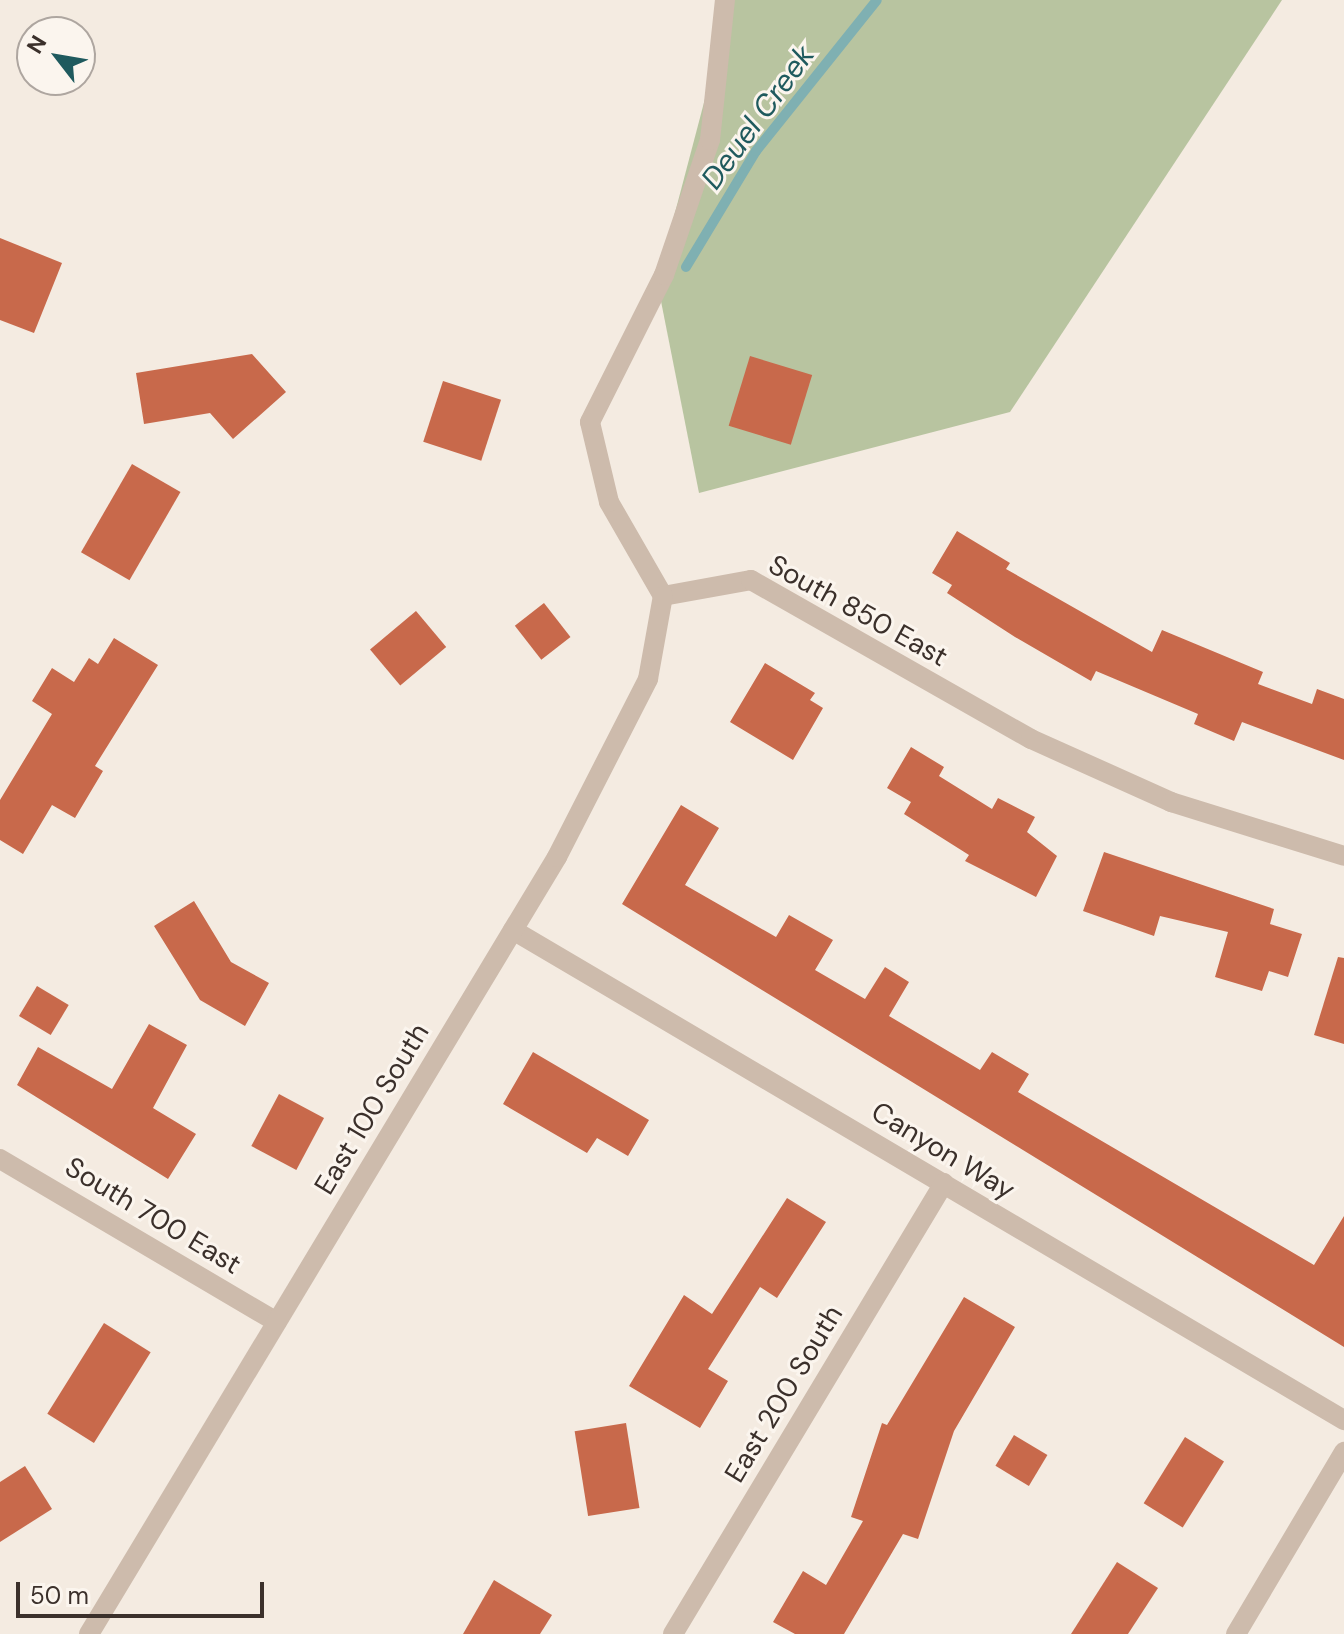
<!DOCTYPE html>
<html>
<head>
<meta charset="utf-8">
<style>
	body { margin:0 }
	#map { position:relative; width:1344px; height:1634px; overflow:hidden; background:#f4ebe1; font-family:"DM Sans",sans-serif }
	div>[style] { position:absolute }
	.green>* { inset:0; background:#b8c4a0 }
	.stream>* { height:10px; margin:-5px; padding:0 5px; transform-origin:5px; border-radius:5px; background:#7fb0b2 }
	.building>* { inset:0; background:#c8694b; transform-origin:0 0 }
	.minor>* { height:20px; margin:-10px; padding:0 10px; transform-origin:10px; border-radius:10px; background:#cdbbac }
	span { translate:-50% -50%; white-space:nowrap; text-align:center; line-height:1.15; -webkit-text-stroke:6px #fbf5ee; paint-order:stroke }
	.street-label { font-size:28px; color:#3b302b }
	.water-label { font-size:30px; color:#1f5a5e; font-style:italic }
	.north { position:absolute; left:16px; top:16px; width:80px; height:80px; box-sizing:border-box; background:#fbf5ee; border:2px solid #aea6a0; border-radius:50%; rotate:301deg; font-size:22px; font-weight:700; line-height:32px; text-align:center; color:#3b302b }
	.north::after { content:''; display:block; margin:auto; width:28px; height:36px; background:#1f5a5e; clip-path:polygon(50% 0,100% 100%,50% 72%,0 100%) }
	.scale { position:absolute; left:16px; top:1582px; width:248px; height:36px; box-sizing:border-box; border:4px solid #3b302b; border-top:0; padding-left:10px; font-size:24px; line-height:28px; white-space:nowrap; color:#3b302b; -webkit-text-stroke:6px #fbf5ee; paint-order:stroke }
</style>
</head>
<body>
<div id="map">
	<div class="green">
		<div style="clip-path:polygon(731px 0,1282px 0,1010px 412px,699px 493px,657px 281px)"></div>
	</div>
	<div class="stream">
		<div style="left:686px;top:267px;width:135px;rotate:-58.9deg"></div>
		<div style="left:756px;top:151px;width:193px;rotate:-51.3deg"></div>
	</div>
	<div class="building">
		<div style="clip-path:polygon(0 238px,62px 263px,34px 333px,0 320px)"></div>
		<div style="clip-path:polygon(252px 354px,286px 392px,233px 439px,210px 413px,144px 424px,136px 373px)"></div>
		<div style="left:750px;top:356px;width:65px;height:73px;rotate:17deg"></div>
		<div style="left:443px;top:381px;width:61px;height:64px;rotate:18deg"></div>
		<div style="left:132px;top:464px;width:56px;height:102px;rotate:30deg"></div>
		<div style="clip-path:polygon(957px 531px,1010px 563px,1006px 569px,1152px 652px,1162px 630px,1263px 672px,1258px 684px,1312px 704px,1317px 689px,1344px 699px,1344px 760px,1242px 722px,1234px 741px,1194px 724px,1198px 714px,1096px 671px,1091px 681px,1015px 637px,947px 593px,952px 585px,932px 573px)"></div>
		<div style="left:544px;top:603px;width:43px;height:37px;rotate:52deg"></div>
		<div style="left:416px;top:611px;width:47px;height:60px;rotate:50deg"></div>
		<div style="clip-path:polygon(114px 638px,158px 665px,95px 766px,103px 771px,75px 818px,52px 805px,23px 854px,0 840px,0 800px,52px 714px,32px 701px,52px 668px,74px 682px,89px 658px,98px 664px)"></div>
		<div style="clip-path:polygon(765px 663px,815px 693px,810px 700px,823px 708px,793px 760px,730px 722px)"></div>
		<div style="clip-path:polygon(911px 747px,944px 767px,939px 776px,992px 809px,998px 798px,1035px 817px,1027px 832px,1057px 856px,1036px 897px,965px 861px,969px 855px,904px 814px,911px 802px,887px 788px)"></div>
		<div style="clip-path:polygon(681px 805px,719px 828px,685px 885px,776px 937px,789px 915px,833px 940px,815px 970px,865px 999px,885px 967px,909px 982px,889px 1016px,980px 1070px,992px 1052px,1029px 1074px,1018px 1092px,1314px 1265px,1344px 1216px,1344px 1347px,622px 904px)"></div>
		<div style="clip-path:polygon(1104px 852px,1274px 909px,1270px 924px,1302px 934px,1288px 977px,1269px 971px,1262px 991px,1215px 977px,1228px 932px,1160px 916px,1154px 936px,1083px 911px)"></div>
		<div style="clip-path:polygon(194px 901px,231px 962px,269px 983px,245px 1026px,200px 1000px,154px 926px)"></div>
		<div style="clip-path:polygon(1338px 957px,1344px 958px,1344px 1044px,1314px 1035px)"></div>
		<div style="left:37px;top:986px;width:37px;height:35px;rotate:31deg"></div>
		<div style="clip-path:polygon(149px 1024px,187px 1045px,153px 1108px,196px 1134px,168px 1179px,17px 1085px,38px 1047px,112px 1089px)"></div>
		<div style="clip-path:polygon(533px 1052px,649px 1120px,628px 1156px,597px 1138px,587px 1153px,503px 1104px)"></div>
		<div style="left:279px;top:1094px;width:51px;height:59px;rotate:28deg"></div>
		<div style="clip-path:polygon(787px 1198px,826px 1222px,777px 1298px,760px 1287px,708px 1369px,728px 1381px,700px 1428px,629px 1386px,684px 1295px,712px 1314px)"></div>
		<div style="clip-path:polygon(964px 1297px,1015px 1327px,954px 1431px,918px 1539px,903px 1534px,844px 1634px,795px 1634px,773px 1622px,803px 1571px,826px 1585px,863px 1521px,851px 1517px,882px 1423px,887px 1425px)"></div>
		<div style="left:104px;top:1323px;width:55px;height:107px;rotate:32deg"></div>
		<div style="left:626px;top:1423px;width:86px;height:52px;rotate:81deg"></div>
		<div style="left:1014px;top:1435px;width:39px;height:36px;rotate:31deg"></div>
		<div style="left:1185px;top:1437px;width:46px;height:78px;rotate:32deg"></div>
		<div style="clip-path:polygon(25px 1466px,52px 1509px,0 1542px,0 1482px)"></div>
		<div style="clip-path:polygon(1117px 1562px,1158px 1588px,1128px 1634px,1071px 1634px)"></div>
		<div style="clip-path:polygon(494px 1580px,552px 1615px,540px 1634px,463px 1634px)"></div>
	</div>
	<div class="minor">
		<div style="left:663px;top:596px;width:89px;rotate:-10.3deg"></div>
		<div style="left:751px;top:580px;width:322px;rotate:29.6deg"></div>
		<div style="left:1031px;top:739px;width:154px;rotate:24.2deg"></div>
		<div style="left:1171px;top:802px;width:181px;rotate:17.3deg"></div>
		<div style="left:663px;top:596px;width:108px;rotate:-119.9deg"></div>
		<div style="left:609px;top:502px;width:82px;rotate:-103.4deg"></div>
		<div style="left:590px;top:422px;width:165px;rotate:-63.3deg"></div>
		<div style="left:664px;top:275px;width:143px;rotate:-71.2deg"></div>
		<div style="left:710px;top:140px;width:141px;rotate:-83.9deg"></div>
		<div style="left:513px;top:930px;width:965px;rotate:30.53deg"></div>
		<div style="left:0;top:1159px;width:321px;rotate:30.5deg"></div>
		<div style="left:89px;top:1634px;width:907px;rotate:-58.94deg"></div>
		<div style="left:557px;top:857px;width:200px;rotate:-62.9deg"></div>
		<div style="left:648px;top:679px;width:84px;rotate:-79.8deg"></div>
		<div style="left:673px;top:1634px;width:526px;rotate:-59deg"></div>
		<div style="left:1236px;top:1634px;width:212px;rotate:-59.3deg"></div>
	</div>
	<div class="street-label">
		<span style="left:858px;top:611px;rotate:29deg">South 850 East</span>
		<span style="left:372px;top:1109px;rotate:-59deg">East 100 South</span>
		<span style="left:943px;top:1151px;rotate:31deg">Canyon Way</span>
		<span style="left:153px;top:1216px;rotate:31deg">South 700 East</span>
		<span style="left:784px;top:1394px;rotate:-59deg">East 200 South</span>
	</div>
	<div class="water-label">
		<span style="left:758px;top:117px;rotate:-54deg">Deuel Creek</span>
	</div>
	<div class="north">N</div>
	<div class="scale">50 m</div>
</div>
</body>
</html>
